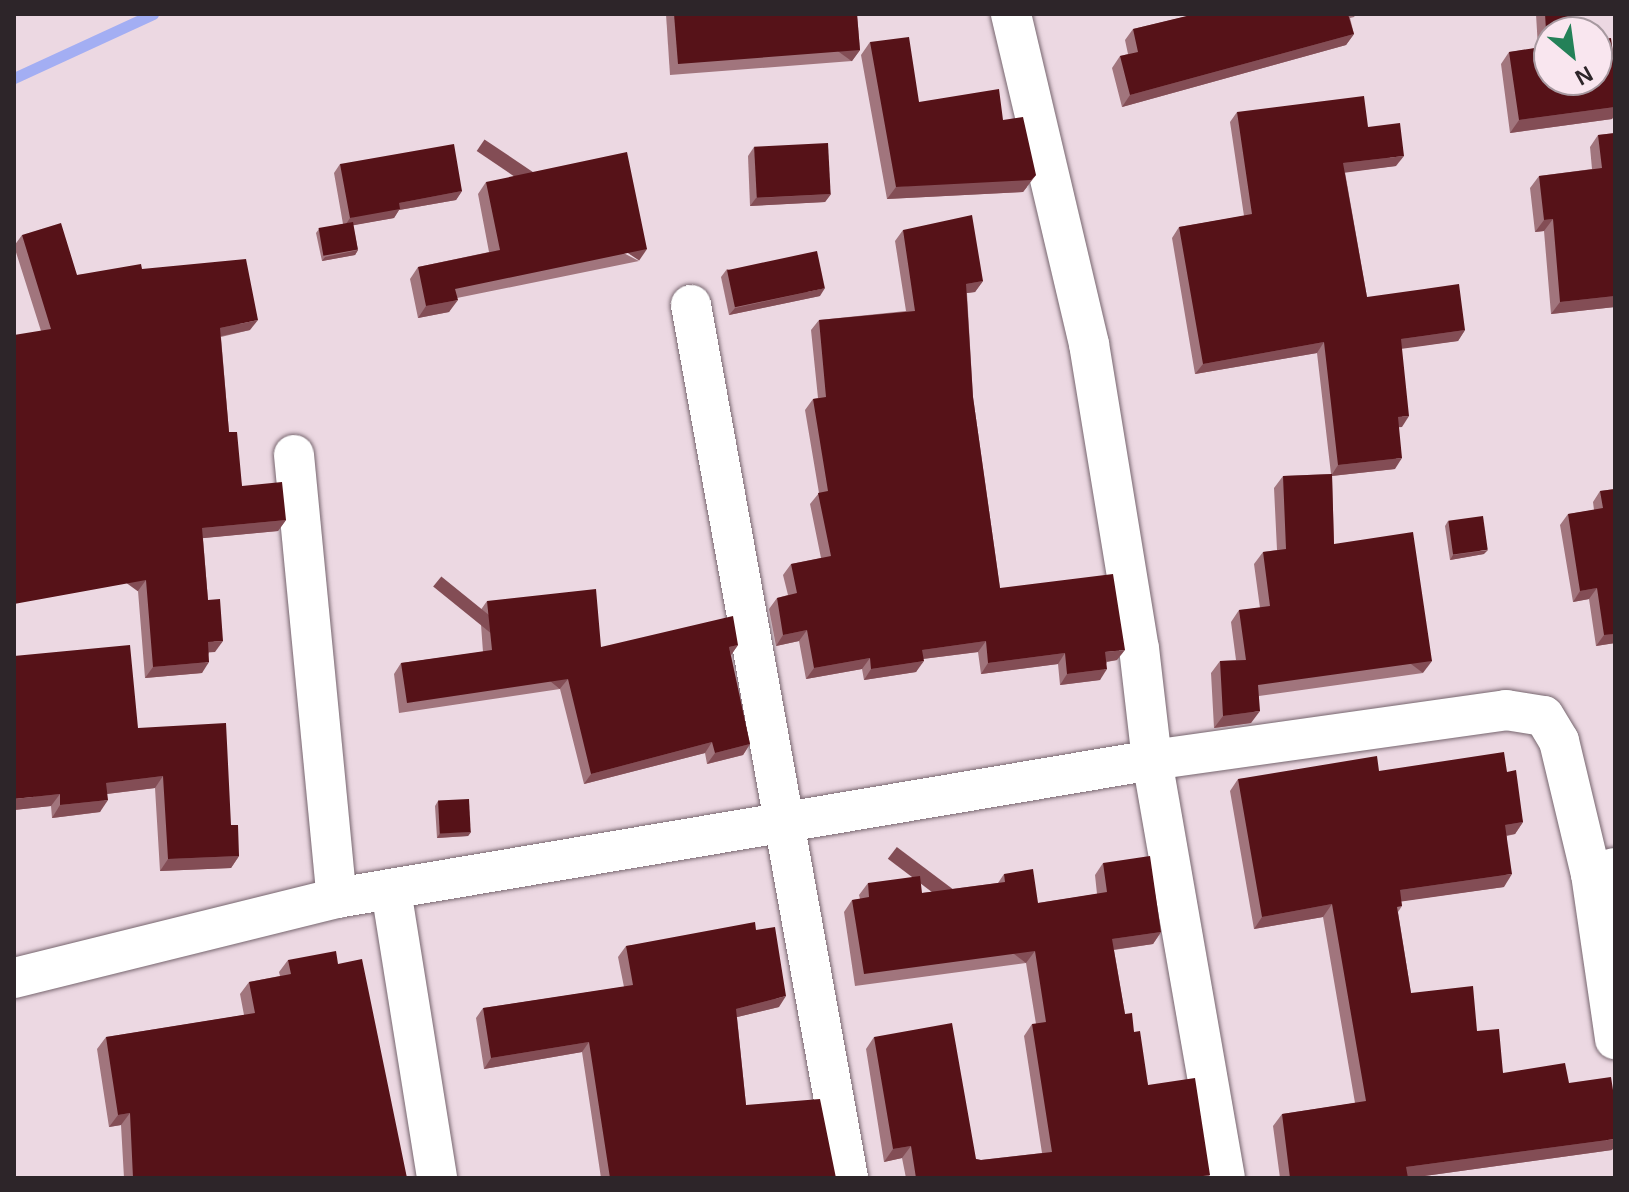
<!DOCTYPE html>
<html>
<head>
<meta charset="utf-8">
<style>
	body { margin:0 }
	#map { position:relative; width:1629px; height:1192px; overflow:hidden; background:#ecd8e2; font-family:Arial,sans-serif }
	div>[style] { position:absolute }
	.stream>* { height:11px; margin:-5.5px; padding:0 5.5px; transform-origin:5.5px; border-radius:5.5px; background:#a3aef3 }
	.roads { filter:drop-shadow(0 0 2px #77666f) drop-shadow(0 0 2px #77666f) }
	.street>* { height:40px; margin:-20px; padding:0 20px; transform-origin:20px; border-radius:20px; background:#fff }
	.wall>* { inset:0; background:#a1757d }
	.shaded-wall>* { inset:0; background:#834d55; transform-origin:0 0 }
	.building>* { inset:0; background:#561218; transform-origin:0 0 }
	span { translate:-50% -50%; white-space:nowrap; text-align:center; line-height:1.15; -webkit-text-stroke:8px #f9e6ef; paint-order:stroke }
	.frame { position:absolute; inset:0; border:16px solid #2d2529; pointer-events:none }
	.north { position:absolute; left:1533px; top:16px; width:80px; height:80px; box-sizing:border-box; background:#f9e6ef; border:2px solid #a799a0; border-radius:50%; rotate:151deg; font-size:22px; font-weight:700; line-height:32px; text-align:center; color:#2d2529 }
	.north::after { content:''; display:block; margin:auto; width:28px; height:36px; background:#248158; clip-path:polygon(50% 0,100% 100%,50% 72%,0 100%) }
</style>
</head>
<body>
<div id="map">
	<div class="stream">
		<div style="left:14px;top:78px;width:153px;rotate:-24.7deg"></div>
	</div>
	<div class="roads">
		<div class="street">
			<div style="left:1011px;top:14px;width:339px;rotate:76.7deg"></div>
			<div style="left:1089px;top:344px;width:308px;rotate:80.7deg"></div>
			<div style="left:1139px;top:648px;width:113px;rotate:83.4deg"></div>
			<div style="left:1152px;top:760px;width:424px;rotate:80.1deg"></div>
			<div style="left:691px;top:305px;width:887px;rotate:79.8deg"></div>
			<div style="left:294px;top:455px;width:445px;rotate:84.5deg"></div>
			<div style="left:1591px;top:874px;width:167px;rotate:81.7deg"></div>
			<div style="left:391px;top:890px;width:292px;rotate:80.9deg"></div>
			<div style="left:14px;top:978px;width:333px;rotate:-13.9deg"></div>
			<div style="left:337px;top:898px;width:827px;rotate:-9.61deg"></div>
			<div style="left:1152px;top:760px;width:358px;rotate:-8deg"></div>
			<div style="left:1506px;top:710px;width:38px;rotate:9deg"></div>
			<div style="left:1544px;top:716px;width:29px;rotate:59deg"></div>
			<div style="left:1559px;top:741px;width:137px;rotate:76.5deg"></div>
			<div style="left:1591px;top:874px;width:25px;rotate:-14deg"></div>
		</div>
	</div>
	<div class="wall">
		<div style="clip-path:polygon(666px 14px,857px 14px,860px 50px,852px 61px,670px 75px)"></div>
		<div style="clip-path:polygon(1187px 14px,1356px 14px,1354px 17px,1350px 18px,1354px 34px,1346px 45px,1122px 107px,1112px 68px,1120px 56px,1128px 54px,1125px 40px,1133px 29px,1188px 16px)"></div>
		<div style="clip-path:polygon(1536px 14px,1572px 14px,1549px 32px,1615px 68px,1615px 114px,1612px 119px,1510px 133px,1501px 64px,1509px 52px,1538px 48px)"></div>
		<div style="clip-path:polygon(870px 42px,919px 102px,1003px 120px,1027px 187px,1023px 192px,887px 199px,861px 55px)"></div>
		<div style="clip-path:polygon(1237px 112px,1368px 127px,1396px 166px,1345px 172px,1367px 297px,1465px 330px,1458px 341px,1402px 348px,1402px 427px,1399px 427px,1395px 469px,1332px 476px,1334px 544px,1423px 673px,1259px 696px,1251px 723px,1214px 728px,1211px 673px,1220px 661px,1236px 660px,1231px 622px,1239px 610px,1260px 608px,1254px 564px,1263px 552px,1277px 550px,1274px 488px,1283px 476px,1331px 474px,1317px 353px,1195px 374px,1172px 238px,1179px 227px,1244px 216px,1230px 122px)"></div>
		<div style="clip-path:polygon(1615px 133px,1615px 307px,1551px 314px,1544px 231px,1535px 232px,1530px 188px,1539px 176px,1592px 169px,1590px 147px,1598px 135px)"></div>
		<div style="clip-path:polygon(754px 147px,831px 194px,825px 202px,750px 206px,748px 156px)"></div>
		<div style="clip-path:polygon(340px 164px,462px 191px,456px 200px,399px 210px,394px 218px,353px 225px,358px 250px,355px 255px,322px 261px,316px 233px,319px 229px,343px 224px,334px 173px)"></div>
		<div style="clip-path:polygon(486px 182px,639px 261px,457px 298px,449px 312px,418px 318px,410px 279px,418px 267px,489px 252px,478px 194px)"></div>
		<div style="clip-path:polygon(903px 230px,983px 281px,975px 292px,967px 293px,973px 397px,1000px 588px,1117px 660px,1107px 662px,1100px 680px,1060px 685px,1058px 664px,981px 674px,978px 652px,923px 659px,916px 672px,864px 680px,862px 669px,806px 679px,799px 641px,776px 646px,769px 609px,777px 598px,788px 595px,783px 575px,791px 564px,821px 558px,810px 504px,819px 493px,805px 410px,813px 399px,818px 398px,811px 330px,819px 320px,906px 311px,895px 241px)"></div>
		<div style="clip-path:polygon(22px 235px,77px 275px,142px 269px,250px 330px,221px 337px,229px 432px,242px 486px,286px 520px,278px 531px,203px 538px,208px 600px,215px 652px,209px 652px,202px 673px,145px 678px,138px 591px,41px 331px,14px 246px)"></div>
		<div style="clip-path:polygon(727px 269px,820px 296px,729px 315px,721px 277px)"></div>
		<div style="clip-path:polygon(1615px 489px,1615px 645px,1615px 643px,1596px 646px,1589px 599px,1573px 602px,1560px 525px,1568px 514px,1594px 510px,1593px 502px,1600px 491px)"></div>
		<div style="clip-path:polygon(1448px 521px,1484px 554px,1450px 560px,1445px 526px)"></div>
		<div style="clip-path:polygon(487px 601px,601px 647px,738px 645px,731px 655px,750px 744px,743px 755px,707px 764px,705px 753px,584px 784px,560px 689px,399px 713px,394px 674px,401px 663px,483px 652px,480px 611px)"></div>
		<div style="clip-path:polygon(138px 728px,231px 825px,239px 856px,231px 868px,160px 871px,155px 788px,107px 794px,100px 812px,52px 818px,51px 806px,14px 810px)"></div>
		<div style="clip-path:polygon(1379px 771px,1507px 772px,1523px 822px,1515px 834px,1507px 836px,1504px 887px,1401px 901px,1402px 906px,1398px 912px,1411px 993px,1477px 1031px,1503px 1073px,1569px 1083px,1612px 1150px,1410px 1178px,1280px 1178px,1273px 1126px,1282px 1114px,1355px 1103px,1323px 917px,1254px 929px,1230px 791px,1238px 779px)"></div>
		<div style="clip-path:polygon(438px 801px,471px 832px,468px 836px,437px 838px,435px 806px)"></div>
		<div style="clip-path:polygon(1103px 863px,1161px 932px,1153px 944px,1114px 950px,1125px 1014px,1134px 1032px,1148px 1085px,1210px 1175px,1207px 1178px,906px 1178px,902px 1158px,884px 1162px,866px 1049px,874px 1037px,976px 1159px,981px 1160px,1042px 1153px,1024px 1036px,1032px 1024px,1036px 1024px,1026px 963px,855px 986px,844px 912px,852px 900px,860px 899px,859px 895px,868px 883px,922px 893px,998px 883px,1004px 874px,1038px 903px,1097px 894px,1095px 875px)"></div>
		<div style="clip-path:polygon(756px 930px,779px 1007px,737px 1017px,746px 1105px,836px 1178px,601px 1178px,582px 1052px,484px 1069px,476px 1018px,483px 1008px,624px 987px,618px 957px,626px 946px)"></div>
		<div style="clip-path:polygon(288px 960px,338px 964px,407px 1178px,124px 1178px,121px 1125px,109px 1127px,97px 1049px,106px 1037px,244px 1015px,240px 994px,249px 982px,280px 976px,279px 972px)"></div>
	</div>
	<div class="shaded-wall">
		<div style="clip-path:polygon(1354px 34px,1346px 45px,1122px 107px,1130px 95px)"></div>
		<div style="left:860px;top:50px;width:14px;height:183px;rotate:126deg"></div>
		<div style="clip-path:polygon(1615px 107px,1615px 114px,1612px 119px,1510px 133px,1519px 120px)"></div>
		<div style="clip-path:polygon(1404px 156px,1396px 166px,1335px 174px,1343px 163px)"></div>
		<div style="clip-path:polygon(1036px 175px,1023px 192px,887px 199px,896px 187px)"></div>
		<div style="clip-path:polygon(462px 191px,456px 200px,399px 210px,394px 218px,344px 227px,350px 218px,399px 203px)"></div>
		<div style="clip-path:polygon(831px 194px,825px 202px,750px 206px,756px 198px)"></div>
		<div style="clip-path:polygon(1553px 219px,1544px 231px,1535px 232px,1544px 220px)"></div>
		<div style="left:647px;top:249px;width:14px;height:196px;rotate:124deg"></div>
		<div style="clip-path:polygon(358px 250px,355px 255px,322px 261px,325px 257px)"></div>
		<div style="clip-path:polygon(983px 281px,975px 292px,959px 294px,966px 284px)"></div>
		<div style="clip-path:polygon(825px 288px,820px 296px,729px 315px,735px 308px)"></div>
		<div style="clip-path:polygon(1615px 296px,1615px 307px,1551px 314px,1560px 302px)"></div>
		<div style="clip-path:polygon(458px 300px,449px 312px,418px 318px,426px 306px)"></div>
		<div style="clip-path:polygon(258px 320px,250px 330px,212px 338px,220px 328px)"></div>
		<div style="clip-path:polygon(1465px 330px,1458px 341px,1393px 350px,1401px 339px)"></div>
		<div style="clip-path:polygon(1324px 342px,1317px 353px,1195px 374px,1203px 364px)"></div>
		<div style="clip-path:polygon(1409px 416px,1402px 427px,1390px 428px,1398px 417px)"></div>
		<div style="clip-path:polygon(1402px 458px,1395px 469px,1331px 476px,1338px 465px)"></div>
		<div style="clip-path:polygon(286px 520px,278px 531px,194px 539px,202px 528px)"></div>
		<div style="clip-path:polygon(1488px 550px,1484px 554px,1450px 560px,1453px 555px)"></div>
		<div style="left:146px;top:580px;width:14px;height:134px;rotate:126deg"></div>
		<div style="clip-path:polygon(1597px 588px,1589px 599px,1573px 602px,1580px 591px)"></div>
		<div style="clip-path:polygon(807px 630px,799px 641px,776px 646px,783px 635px)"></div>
		<div style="clip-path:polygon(1615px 634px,1615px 643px,1596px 646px,1604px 635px)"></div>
		<div style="clip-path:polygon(223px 641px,215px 652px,200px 653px,208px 642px)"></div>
		<div style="clip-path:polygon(986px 641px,978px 652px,914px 660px,922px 650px)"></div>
		<div style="clip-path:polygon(738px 645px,731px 655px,729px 647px)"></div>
		<div style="clip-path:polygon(1125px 650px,1117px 660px,1098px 663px,1105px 652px)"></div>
		<div style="clip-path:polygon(1065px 653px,1058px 664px,981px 674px,988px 663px)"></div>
		<div style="clip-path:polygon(870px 658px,862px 669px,806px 679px,814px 668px)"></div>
		<div style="clip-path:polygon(924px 661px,916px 672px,864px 680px,871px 669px)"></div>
		<div style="left:1432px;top:661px;width:15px;height:176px;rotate:127deg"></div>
		<div style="clip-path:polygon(209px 662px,202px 673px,145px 678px,153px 667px)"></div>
		<div style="clip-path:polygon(1107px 669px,1100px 680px,1060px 685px,1067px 674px)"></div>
		<div style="left:568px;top:679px;width:13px;height:163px;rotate:129deg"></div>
		<div style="clip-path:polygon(1260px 711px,1251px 723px,1214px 728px,1223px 716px)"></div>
		<div style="clip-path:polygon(712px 742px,705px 753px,584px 784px,591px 774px)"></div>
		<div style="clip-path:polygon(750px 744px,743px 755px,707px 764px,715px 753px)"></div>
		<div style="clip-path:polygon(163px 776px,155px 788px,98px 795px,106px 783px)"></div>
		<div style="clip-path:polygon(60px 794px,51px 806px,14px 810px,14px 799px)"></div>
		<div style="clip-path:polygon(108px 800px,100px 812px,52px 818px,60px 805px)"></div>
		<div style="clip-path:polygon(1523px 822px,1515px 834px,1496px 837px,1505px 825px)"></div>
		<div style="clip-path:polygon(471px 832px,468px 836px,437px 838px,440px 833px)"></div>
		<div style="clip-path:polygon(239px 856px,231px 868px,160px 871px,168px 859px)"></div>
		<div style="clip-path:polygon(1512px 874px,1504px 887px,1391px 903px,1400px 890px)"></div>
		<div style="clip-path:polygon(1332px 904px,1323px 917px,1254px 929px,1262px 917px)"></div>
		<div style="clip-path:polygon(1161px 932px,1153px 944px,1104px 951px,1112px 939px)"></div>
		<div style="left:1035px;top:951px;width:15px;height:173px;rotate:127deg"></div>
		<div style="clip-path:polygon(786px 996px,779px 1007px,729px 1019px,736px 1009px)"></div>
		<div style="clip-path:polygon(589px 1042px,582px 1052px,484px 1069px,491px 1058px)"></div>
		<div style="clip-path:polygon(130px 1113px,121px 1125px,109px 1127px,118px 1115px)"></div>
		<div style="clip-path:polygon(1615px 1139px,1615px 1146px,1612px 1150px,1410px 1178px,1398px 1178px,1406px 1167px)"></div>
		<div style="clip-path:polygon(911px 1146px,902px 1158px,884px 1162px,893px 1149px)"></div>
	</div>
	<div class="building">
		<div style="clip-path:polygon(674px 14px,857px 14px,860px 50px,678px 64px)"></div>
		<div style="clip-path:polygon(1195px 14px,1348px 14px,1354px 34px,1130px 95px,1120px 56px,1138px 52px,1133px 29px)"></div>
		<div style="clip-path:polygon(1545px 14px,1572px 14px,1574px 32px,1549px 32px,1549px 80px,1597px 80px,1597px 40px,1611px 38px,1615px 68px,1615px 107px,1519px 120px,1509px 52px,1547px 46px)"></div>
		<div style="clip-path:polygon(909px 37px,919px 102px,999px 89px,1003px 120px,1023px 117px,1036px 175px,1031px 180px,896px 187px,870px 42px)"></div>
		<div style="clip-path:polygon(1364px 96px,1368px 127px,1400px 123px,1404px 156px,1343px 163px,1367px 297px,1459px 284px,1465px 330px,1401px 339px,1409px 416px,1398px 417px,1402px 458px,1338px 465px,1324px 342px,1203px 364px,1179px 227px,1252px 214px,1237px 112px)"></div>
		<div style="clip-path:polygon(1615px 133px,1615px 296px,1560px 302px,1553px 219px,1544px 220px,1539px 176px,1602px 168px,1598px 135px)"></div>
		<div style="left:828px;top:143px;width:51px;height:74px;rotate:87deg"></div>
		<div style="clip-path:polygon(454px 144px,462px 191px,399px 203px,400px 209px,350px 218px,340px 164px)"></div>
		<div style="clip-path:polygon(627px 152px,647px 249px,455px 289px,458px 300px,426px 306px,418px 267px,500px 250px,486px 182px)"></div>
		<div style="clip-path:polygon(972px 215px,983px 281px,966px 284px,973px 397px,1000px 588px,1113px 574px,1125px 650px,1105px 652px,1107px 669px,1067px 674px,1065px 653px,988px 663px,986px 641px,922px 650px,924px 661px,871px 669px,870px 658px,814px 668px,807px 630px,783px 635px,777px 598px,797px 593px,791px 564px,831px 556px,818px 493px,828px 491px,813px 399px,826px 397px,819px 320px,915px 311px,903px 230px)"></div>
		<div style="left:353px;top:222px;width:28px;height:35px;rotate:80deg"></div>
		<div style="clip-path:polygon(61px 223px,77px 275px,141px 264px,142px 269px,246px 259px,258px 320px,220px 328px,229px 432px,237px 432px,242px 486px,282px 482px,286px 520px,202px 528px,208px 600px,220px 599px,223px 641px,208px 642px,209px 662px,153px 667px,146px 580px,14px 604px,14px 335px,51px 329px,22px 235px)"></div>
		<div style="left:817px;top:251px;width:38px;height:92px;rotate:78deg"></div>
		<div style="clip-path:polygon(1332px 474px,1334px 544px,1413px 532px,1432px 661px,1258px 685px,1260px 711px,1223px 716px,1220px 661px,1246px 660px,1239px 610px,1270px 606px,1263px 552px,1286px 549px,1283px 476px)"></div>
		<div style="clip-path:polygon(1615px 489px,1615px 634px,1604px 635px,1597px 588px,1580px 591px,1568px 514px,1603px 508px,1600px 491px)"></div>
		<div style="left:1483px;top:516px;width:34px;height:35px;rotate:82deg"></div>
		<div style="clip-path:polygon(596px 589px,601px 647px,733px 616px,738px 645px,729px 647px,750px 744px,715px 753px,712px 742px,591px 774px,568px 679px,407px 703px,401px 663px,492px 650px,487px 601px)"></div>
		<div style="clip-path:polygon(130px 645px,138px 728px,226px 723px,231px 825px,238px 825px,239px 856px,168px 859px,163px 776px,106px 783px,108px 800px,60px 805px,60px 794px,14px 799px,14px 656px)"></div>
		<div style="clip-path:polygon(1504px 752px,1507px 772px,1516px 770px,1523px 822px,1505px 825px,1512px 874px,1400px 890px,1402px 906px,1397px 907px,1411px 993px,1473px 986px,1477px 1031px,1499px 1029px,1503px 1073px,1565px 1063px,1569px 1083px,1611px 1077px,1615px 1103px,1615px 1139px,1406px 1167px,1408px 1178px,1290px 1178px,1282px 1114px,1366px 1101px,1332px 904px,1262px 917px,1238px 779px,1377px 756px,1379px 771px)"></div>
		<div style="left:469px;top:799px;width:33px;height:31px;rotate:87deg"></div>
		<div style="clip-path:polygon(1150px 856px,1161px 932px,1112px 939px,1125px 1014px,1132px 1013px,1134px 1032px,1140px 1031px,1148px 1085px,1195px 1078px,1210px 1175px,1189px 1178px,916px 1178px,911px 1146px,893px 1149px,874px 1037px,952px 1023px,976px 1159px,981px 1160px,1052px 1152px,1032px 1024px,1046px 1022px,1035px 951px,864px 974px,852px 900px,869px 897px,868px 883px,920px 876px,922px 893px,1005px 882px,1004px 874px,1033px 869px,1038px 903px,1107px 892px,1103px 863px)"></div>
		<div style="clip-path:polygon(755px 922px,756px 930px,775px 927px,786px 996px,736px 1009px,746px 1105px,820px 1099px,836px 1178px,610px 1178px,589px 1042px,491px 1058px,483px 1008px,633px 985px,626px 946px)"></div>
		<div style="clip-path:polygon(336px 951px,338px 964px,362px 959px,407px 1178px,133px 1178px,130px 1113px,118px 1115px,106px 1037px,255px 1013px,249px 982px,291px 974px,288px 960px)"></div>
	</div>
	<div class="frame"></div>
	<div class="north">N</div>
</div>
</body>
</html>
